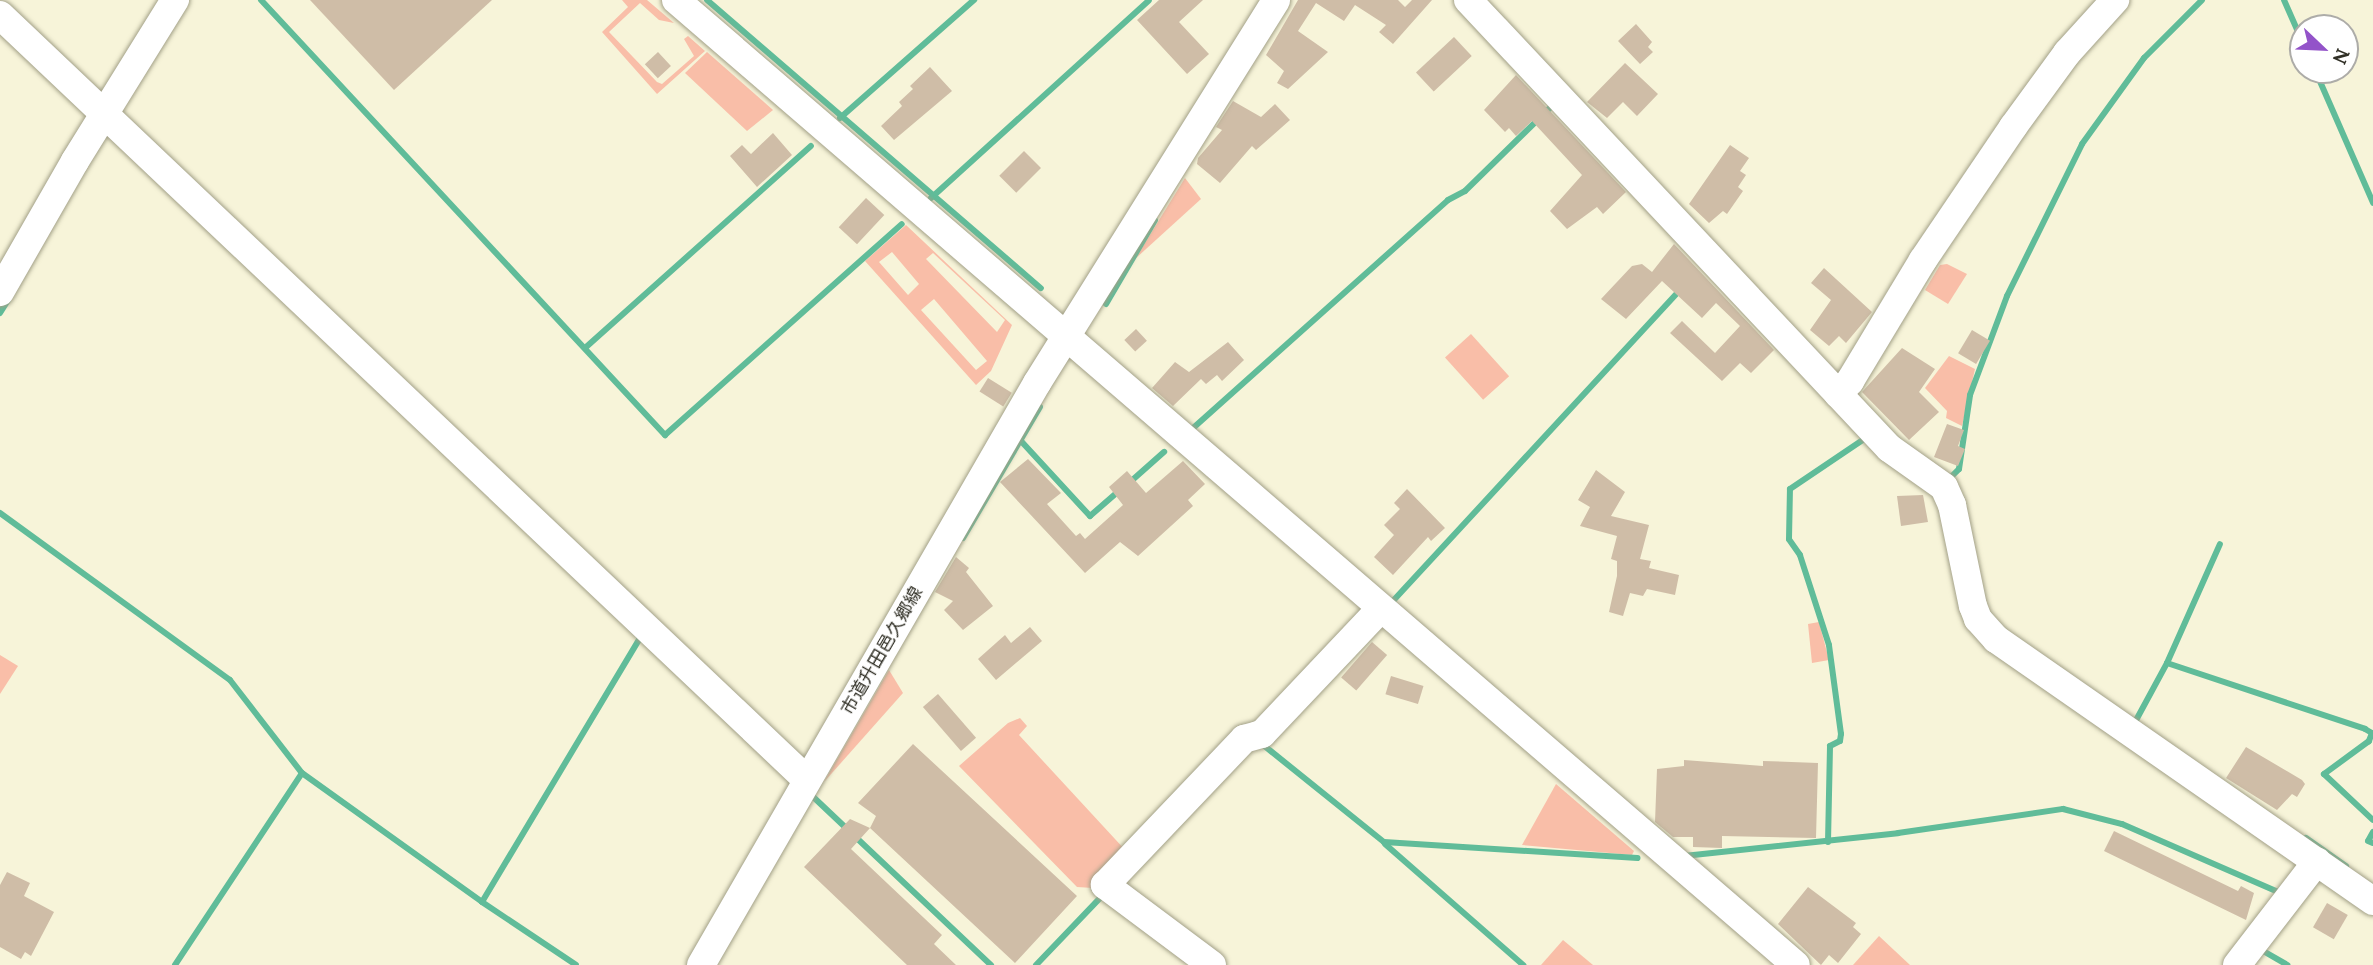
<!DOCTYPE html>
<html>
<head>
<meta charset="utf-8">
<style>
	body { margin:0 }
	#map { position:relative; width:2373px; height:965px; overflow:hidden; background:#f7f4d9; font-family:Lora,"Noto Sans JP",serif }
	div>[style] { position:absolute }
	.green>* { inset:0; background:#f9bea8; transform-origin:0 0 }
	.stream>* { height:6px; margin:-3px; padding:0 3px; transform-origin:3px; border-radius:3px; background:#60bc99 }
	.building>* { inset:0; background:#cfbda7; transform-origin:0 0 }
	.roads { filter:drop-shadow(0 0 2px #a2a087) drop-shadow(0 0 2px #a2a087) }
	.minor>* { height:28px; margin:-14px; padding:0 14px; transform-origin:14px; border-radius:14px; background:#fff }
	span { translate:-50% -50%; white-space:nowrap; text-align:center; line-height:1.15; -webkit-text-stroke:5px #fff; paint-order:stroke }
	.street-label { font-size:18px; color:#313026 }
	.north { position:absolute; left:2289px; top:14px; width:70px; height:70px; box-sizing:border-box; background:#fff; border:2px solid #adaca8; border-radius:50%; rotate:113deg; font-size:19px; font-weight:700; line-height:28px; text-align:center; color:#313026 }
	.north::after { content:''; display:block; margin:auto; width:24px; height:32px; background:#9353c9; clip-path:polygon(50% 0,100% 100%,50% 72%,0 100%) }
</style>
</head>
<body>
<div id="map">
	<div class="green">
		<div style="clip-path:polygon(622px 0,647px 0,674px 23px,659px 20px,640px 3px,609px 32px,657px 82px,662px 84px,694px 56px,684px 39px,688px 36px,705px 51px,657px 94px,602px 32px,628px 7px)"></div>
		<div style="clip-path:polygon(707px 52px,773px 110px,747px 131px,685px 73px)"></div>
		<div style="clip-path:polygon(1185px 178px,1201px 199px,1135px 259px)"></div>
		<div style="clip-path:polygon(evenodd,906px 225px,1012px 325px,991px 371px,976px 385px,865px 261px,906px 225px,892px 252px,919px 284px,908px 295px,879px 262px,892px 252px,906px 225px,933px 253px,1005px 320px,997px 332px,926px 259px,933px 253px,906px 225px,934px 299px,987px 361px,976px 370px,921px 310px,934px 299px)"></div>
		<div style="clip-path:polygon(1947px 264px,1967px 274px,1948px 304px,1925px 290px,1940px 265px)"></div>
		<div style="left:1471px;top:334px;width:57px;height:35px;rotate:48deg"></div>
		<div style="clip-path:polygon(1949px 356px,1975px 369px,1962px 426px,1946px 418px,1947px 411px,1925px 388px)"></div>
		<div style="clip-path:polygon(1819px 622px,1829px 660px,1812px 663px,1808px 624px)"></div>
		<div style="clip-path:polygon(0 655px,18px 666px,0 694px)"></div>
		<div style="clip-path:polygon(889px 670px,903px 693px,824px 782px)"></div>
		<div style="clip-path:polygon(1020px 718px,1027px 726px,1019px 735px,1127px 852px,1093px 888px,1077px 887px,959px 766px,1008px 723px)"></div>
		<div style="clip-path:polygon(1556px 784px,1634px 851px,1632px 855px,1522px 845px)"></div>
		<div style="clip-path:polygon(1879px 936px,1910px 965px,1853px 965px)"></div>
		<div style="clip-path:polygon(1563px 940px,1593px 965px,1541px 965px)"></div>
	</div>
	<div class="stream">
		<div style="left:261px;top:0;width:594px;rotate:47.12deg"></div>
		<div style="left:665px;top:435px;width:317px;rotate:-41.7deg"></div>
		<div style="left:707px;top:0;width:441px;rotate:40.8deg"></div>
		<div style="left:2284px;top:0;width:47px;rotate:66.2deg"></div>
		<div style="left:2315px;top:70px;width:145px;rotate:66.4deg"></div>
		<div style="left:840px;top:118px;width:179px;rotate:-41.4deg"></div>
		<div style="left:931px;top:198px;width:294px;rotate:-42.2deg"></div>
		<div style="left:1106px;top:304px;width:97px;rotate:-59.7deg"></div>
		<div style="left:0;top:313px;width:15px;rotate:-58deg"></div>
		<div style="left:585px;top:348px;width:303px;rotate:-41.8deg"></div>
		<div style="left:1192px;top:429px;width:343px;rotate:-41.8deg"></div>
		<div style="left:1448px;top:200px;width:19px;rotate:-28deg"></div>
		<div style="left:1465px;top:191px;width:126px;rotate:-44.4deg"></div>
		<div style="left:1021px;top:441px;width:102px;rotate:47.4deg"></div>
		<div style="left:1090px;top:516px;width:40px;rotate:-41deg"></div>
		<div style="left:1949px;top:479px;width:14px;rotate:-45deg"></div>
		<div style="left:1959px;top:469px;width:75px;rotate:-81.5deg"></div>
		<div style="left:1970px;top:395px;width:106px;rotate:-69.5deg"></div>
		<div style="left:2007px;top:296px;width:169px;rotate:-63.7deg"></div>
		<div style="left:2082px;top:144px;width:106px;rotate:-54.2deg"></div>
		<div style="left:2144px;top:58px;width:82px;rotate:-45deg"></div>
		<div style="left:1129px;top:483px;width:47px;rotate:-41.5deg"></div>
		<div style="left:0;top:513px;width:284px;rotate:36deg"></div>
		<div style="left:230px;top:680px;width:118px;rotate:52.3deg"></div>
		<div style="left:302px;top:773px;width:221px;rotate:35.6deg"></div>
		<div style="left:482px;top:902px;width:311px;rotate:-59.1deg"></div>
		<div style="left:963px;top:538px;width:152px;rotate:-59.6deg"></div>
		<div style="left:1392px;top:602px;width:427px;rotate:-47.3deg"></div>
		<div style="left:2167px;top:663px;width:130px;rotate:-66deg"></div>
		<div style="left:2134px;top:724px;width:69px;rotate:-61.6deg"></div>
		<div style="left:2167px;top:663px;width:209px;rotate:18.4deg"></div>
		<div style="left:2365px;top:729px;width:8px;rotate:30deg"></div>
		<div style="left:2372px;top:733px;width:9px;rotate:111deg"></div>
		<div style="left:2369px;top:741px;width:56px;rotate:143.7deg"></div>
		<div style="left:2324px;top:774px;width:67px;rotate:43.2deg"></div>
		<div style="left:1262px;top:744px;width:156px;rotate:38.8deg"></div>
		<div style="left:1384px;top:842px;width:254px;rotate:3.6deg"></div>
		<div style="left:808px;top:792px;width:252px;rotate:43.4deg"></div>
		<div style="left:2373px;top:832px;width:10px;rotate:119deg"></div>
		<div style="left:2368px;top:841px;width:5px;rotate:22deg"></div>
		<div style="left:2306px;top:838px;width:49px;rotate:35deg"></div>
		<div style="left:1828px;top:842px;width:96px;rotate:-88.8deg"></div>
		<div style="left:1830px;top:746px;width:11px;rotate:-27deg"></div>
		<div style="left:1840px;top:741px;width:7px;rotate:-82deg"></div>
		<div style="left:1841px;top:734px;width:90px;rotate:-97.7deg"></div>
		<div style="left:1829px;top:645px;width:95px;rotate:-107.9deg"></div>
		<div style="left:1800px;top:555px;width:19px;rotate:-125deg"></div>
		<div style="left:1789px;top:539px;width:50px;rotate:-88.9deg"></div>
		<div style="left:1790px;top:489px;width:93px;rotate:-34deg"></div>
		<div style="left:1385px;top:844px;width:184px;rotate:41.2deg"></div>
		<div style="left:1684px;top:856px;width:215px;rotate:-6.1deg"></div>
		<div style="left:1898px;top:833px;width:167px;rotate:-8.3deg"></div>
		<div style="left:2063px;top:809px;width:61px;rotate:14.3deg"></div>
		<div style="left:2122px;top:824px;width:176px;rotate:23.5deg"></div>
		<div style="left:482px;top:902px;width:113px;rotate:33.8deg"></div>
		<div style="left:2258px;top:948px;width:34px;rotate:30deg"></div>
		<div style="left:175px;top:965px;width:230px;rotate:-56.5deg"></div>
		<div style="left:1036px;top:965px;width:97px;rotate:-46.3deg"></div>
	</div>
	<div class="building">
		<div style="clip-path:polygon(310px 0,492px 0,394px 90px)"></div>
		<div style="clip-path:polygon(1159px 0,1203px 0,1179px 22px,1209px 54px,1187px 74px,1137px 20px)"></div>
		<div style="clip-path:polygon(1298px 0,1398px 0,1405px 7px,1412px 0,1432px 0,1393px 44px,1379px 32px,1386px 25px,1355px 5px,1344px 21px,1316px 3px,1298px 31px,1328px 52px,1288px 89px,1277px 83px,1284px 71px,1266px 55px)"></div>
		<div style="clip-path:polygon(1636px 24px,1652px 42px,1648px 47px,1653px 52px,1640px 64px,1618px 41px)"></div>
		<div style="left:1454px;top:37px;width:26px;height:52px;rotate:47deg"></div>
		<div style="left:658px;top:52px;width:19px;height:18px;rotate:47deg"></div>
		<div style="clip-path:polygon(1625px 63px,1658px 94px,1637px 116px,1623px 102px,1607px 118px,1587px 102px)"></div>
		<div style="clip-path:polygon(930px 67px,952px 91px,894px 140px,881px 126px,902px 106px,899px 102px,913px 89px,910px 86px)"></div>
		<div style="clip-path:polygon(1516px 75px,1626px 192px,1603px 214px,1597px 207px,1567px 229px,1550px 211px,1582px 175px,1532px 121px,1516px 136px,1509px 128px,1505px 132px,1484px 110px)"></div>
		<div style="clip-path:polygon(1233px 101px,1261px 117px,1275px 104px,1290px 120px,1256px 150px,1252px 146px,1220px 183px,1197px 164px,1198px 158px,1222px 130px,1216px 127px)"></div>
		<div style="clip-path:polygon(773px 133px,792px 155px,757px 187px,730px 156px,742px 145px,751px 154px)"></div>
		<div style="clip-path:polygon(1730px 145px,1749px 158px,1740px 171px,1746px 175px,1738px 187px,1743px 191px,1727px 214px,1723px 211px,1709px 223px,1689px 204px)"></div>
		<div style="left:1024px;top:151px;width:24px;height:35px;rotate:45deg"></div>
		<div style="left:866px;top:198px;width:25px;height:40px;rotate:43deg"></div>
		<div style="clip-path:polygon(1674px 244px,1774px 350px,1751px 373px,1740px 363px,1722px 381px,1670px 333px,1682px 321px,1715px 353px,1740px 326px,1716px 303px,1702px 318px,1662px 281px,1626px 319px,1601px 299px,1632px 266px,1642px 264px,1652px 272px)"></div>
		<div style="clip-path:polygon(1824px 268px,1872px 312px,1846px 343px,1839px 336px,1829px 346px,1810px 330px,1831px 300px,1811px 283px)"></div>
		<div style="left:1136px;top:329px;width:16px;height:16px;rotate:47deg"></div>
		<div style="left:1972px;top:330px;width:21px;height:27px;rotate:31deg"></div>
		<div style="clip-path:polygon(1228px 342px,1244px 360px,1222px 381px,1217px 375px,1206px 384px,1201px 379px,1173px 406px,1152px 388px,1175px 362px,1189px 372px)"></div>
		<div style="clip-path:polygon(1902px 348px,1935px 369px,1919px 392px,1939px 412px,1909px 440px,1862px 392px)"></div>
		<div style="left:988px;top:378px;width:28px;height:16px;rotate:32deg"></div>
		<div style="clip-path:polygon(1947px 424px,1964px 430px,1958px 446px,1965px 449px,1958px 466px,1934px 457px)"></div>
		<div style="clip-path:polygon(1028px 459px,1061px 493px,1047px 504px,1076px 536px,1080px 533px,1085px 539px,1123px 505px,1109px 487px,1127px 471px,1146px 493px,1183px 461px,1205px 484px,1188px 500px,1193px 506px,1138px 556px,1120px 542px,1085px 573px,1000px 482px)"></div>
		<div style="clip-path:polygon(1596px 470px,1625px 492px,1611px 516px,1649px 525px,1640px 559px,1651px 561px,1649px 568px,1679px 575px,1675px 595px,1647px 589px,1643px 596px,1630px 593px,1623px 616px,1609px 612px,1617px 576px,1617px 561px,1611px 559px,1617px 536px,1580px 526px,1590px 507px,1578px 500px)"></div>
		<div style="clip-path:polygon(1407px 489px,1445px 528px,1431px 541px,1428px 537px,1393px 575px,1374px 557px,1394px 535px,1384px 525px,1400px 509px,1394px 503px)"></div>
		<div style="clip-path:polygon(1923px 495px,1928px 522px,1901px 526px,1897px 496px)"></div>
		<div style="clip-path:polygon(956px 557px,969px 568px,966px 572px,993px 606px,963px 630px,944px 610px,953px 601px,935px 592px)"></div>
		<div style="clip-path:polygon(1030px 627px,1042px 641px,996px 680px,978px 659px,1005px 635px,1011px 643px)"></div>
		<div style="left:1372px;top:642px;width:20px;height:47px;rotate:41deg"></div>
		<div style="left:1391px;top:676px;width:34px;height:19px;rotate:17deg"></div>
		<div style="left:938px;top:694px;width:58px;height:20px;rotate:49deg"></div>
		<div style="clip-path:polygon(913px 744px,1077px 896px,1015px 963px,870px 828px,851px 849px,942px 935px,934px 944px,956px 965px,907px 965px,804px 867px,850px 819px,870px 828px,876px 816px,858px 803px)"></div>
		<div style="clip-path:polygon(2246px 747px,2302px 780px,2305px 784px,2297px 797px,2292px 794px,2277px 810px,2226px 778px)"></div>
		<div style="clip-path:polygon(1684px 760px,1763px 766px,1763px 761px,1818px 763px,1816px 838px,1722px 836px,1722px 848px,1693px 847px,1693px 837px,1673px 837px,1655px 822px,1657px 769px,1684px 766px)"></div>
		<div style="clip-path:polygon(2114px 831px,2238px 891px,2241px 886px,2254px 893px,2246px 920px,2104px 851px)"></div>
		<div style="clip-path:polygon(7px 872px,30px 883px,24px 896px,54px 912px,31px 956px,25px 952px,21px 959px,0 947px,0 885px)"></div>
		<div style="clip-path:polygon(1808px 887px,1856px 923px,1853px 927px,1861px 934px,1838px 963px,1829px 955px,1821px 965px,1778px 924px)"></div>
		<div style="left:2327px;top:903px;width:24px;height:28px;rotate:30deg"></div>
	</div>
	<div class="roads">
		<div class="minor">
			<div style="left:676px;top:0;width:1478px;rotate:40.75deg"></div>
			<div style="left:1468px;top:0;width:615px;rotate:46.78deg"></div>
			<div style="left:1889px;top:448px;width:67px;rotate:35.3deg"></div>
			<div style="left:1944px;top:487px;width:20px;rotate:66deg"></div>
			<div style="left:1952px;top:505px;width:103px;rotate:78.3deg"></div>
			<div style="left:1973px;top:606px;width:14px;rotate:69deg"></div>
			<div style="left:1978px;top:619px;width:27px;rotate:48deg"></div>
			<div style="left:1996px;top:639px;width:459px;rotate:34.8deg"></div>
			<div style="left:0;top:15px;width:1112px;rotate:43.47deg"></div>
			<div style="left:0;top:292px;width:151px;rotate:-60.2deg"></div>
			<div style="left:75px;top:161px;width:190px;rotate:-58.2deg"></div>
			<div style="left:1838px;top:394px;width:18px;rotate:-47deg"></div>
			<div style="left:1850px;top:381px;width:141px;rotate:-58.9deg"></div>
			<div style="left:1923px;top:260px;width:161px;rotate:-55.9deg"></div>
			<div style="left:2013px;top:127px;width:92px;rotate:-53.9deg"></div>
			<div style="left:2067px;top:53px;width:72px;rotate:-47.8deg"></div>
			<div style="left:701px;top:965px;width:672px;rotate:-60deg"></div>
			<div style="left:1037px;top:383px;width:451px;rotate:-58deg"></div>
			<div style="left:1212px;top:965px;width:134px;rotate:-143.2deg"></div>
			<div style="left:1105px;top:885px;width:202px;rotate:-46.4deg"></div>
			<div style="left:1244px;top:739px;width:19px;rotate:-16deg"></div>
			<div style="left:1262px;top:734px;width:173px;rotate:-46.6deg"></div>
			<div style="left:2237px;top:965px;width:131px;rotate:-52.4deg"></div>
		</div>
	</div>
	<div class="street-label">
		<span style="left:882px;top:651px;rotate:-60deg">市道升田邑久郷線</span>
	</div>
	<div class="north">N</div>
</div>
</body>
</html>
